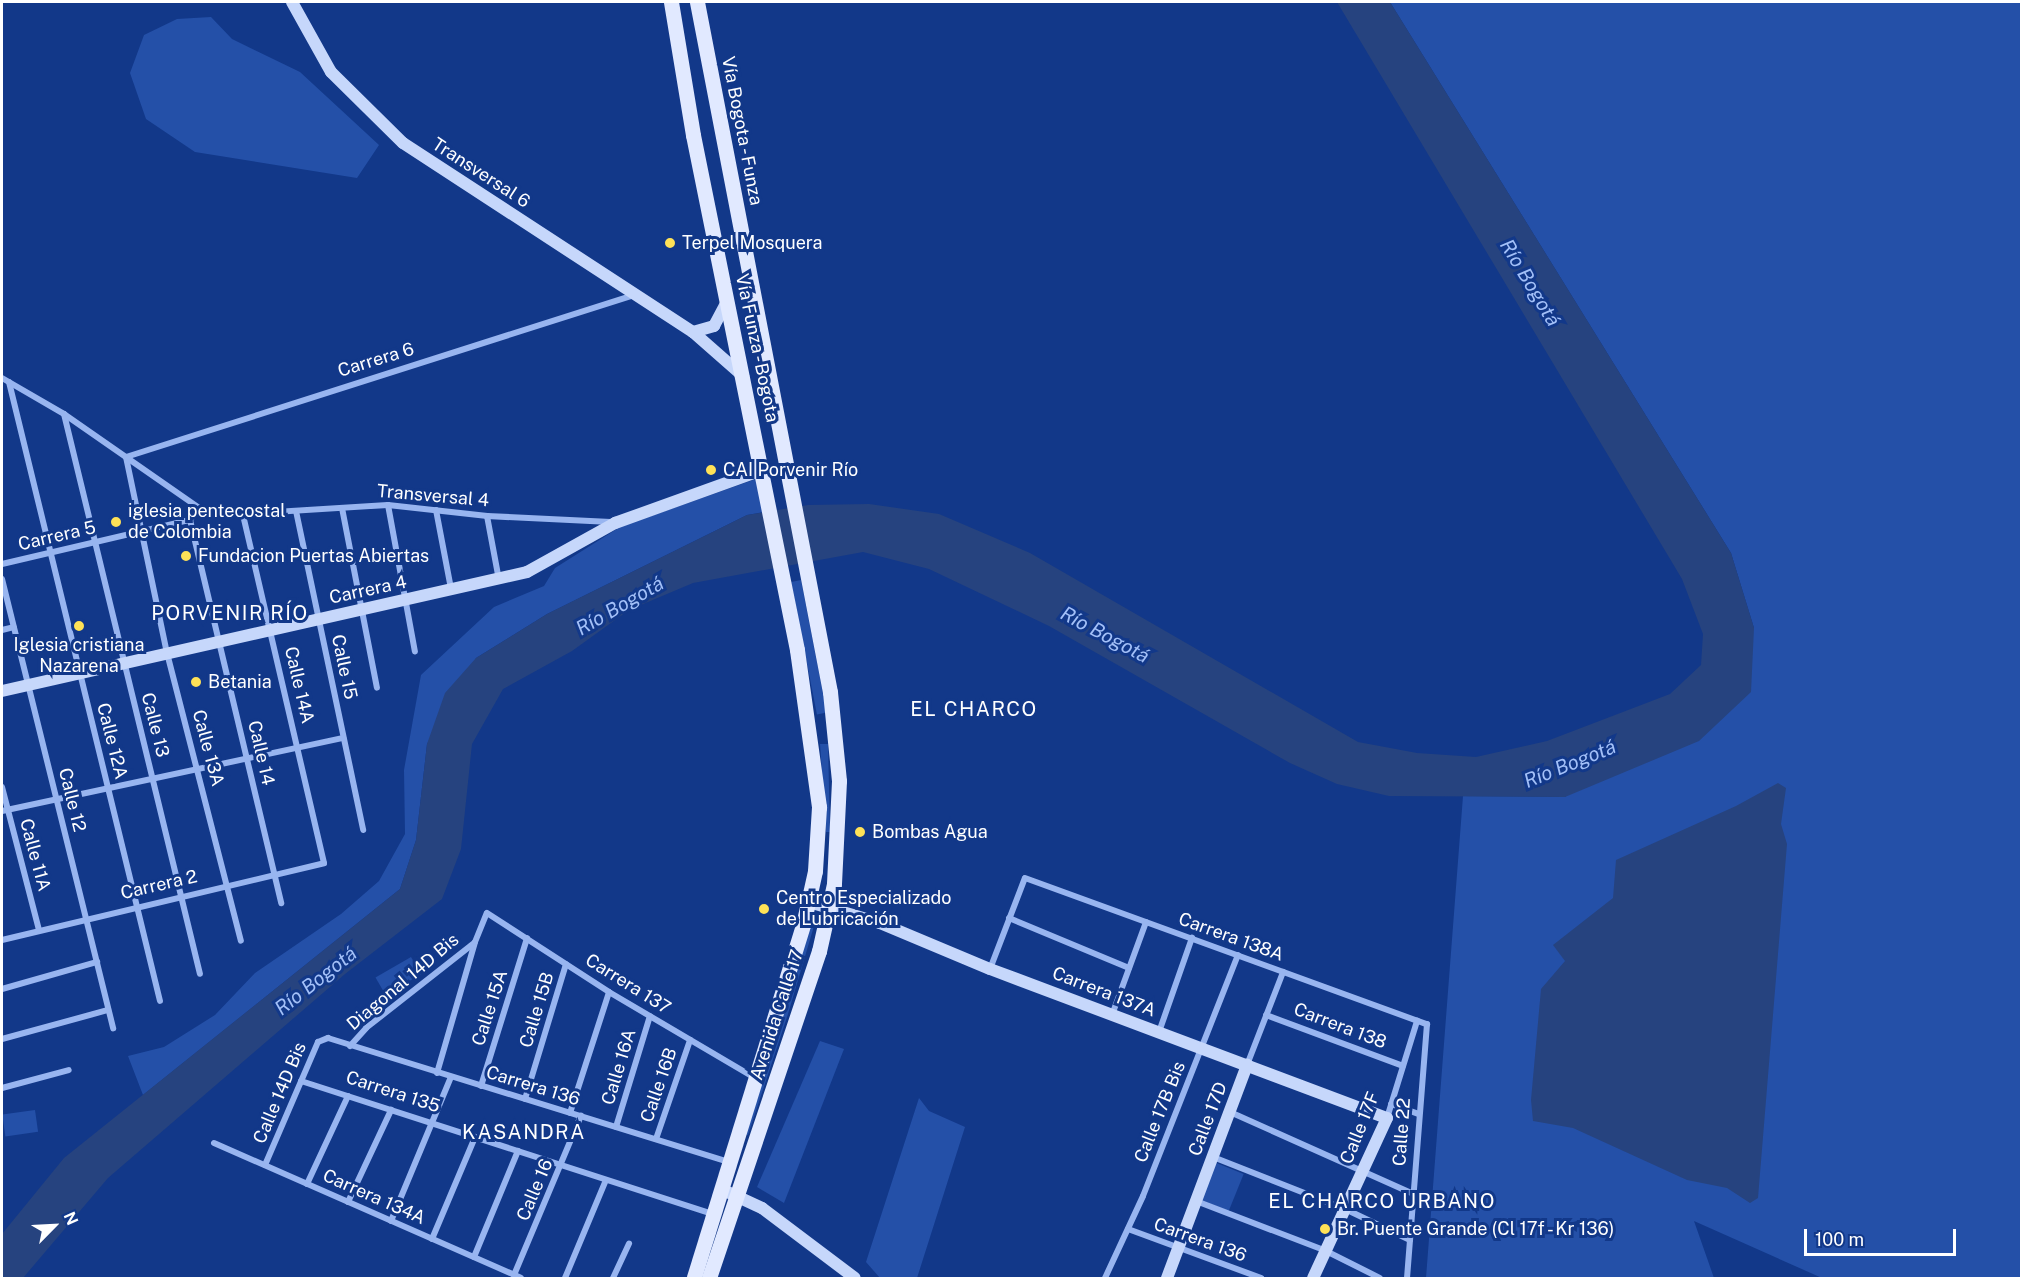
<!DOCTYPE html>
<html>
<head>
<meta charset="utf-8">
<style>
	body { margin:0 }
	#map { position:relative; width:2023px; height:1280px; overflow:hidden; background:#123889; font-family:"Public Sans",sans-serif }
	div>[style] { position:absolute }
	.green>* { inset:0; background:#2450a8; transform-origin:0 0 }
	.water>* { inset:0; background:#26437f }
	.street>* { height:6px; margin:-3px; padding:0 3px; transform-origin:3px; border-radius:3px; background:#98b5f0 }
	.secondary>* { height:12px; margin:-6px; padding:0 6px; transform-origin:6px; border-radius:6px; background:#c6d7fb }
	.primary>* { height:15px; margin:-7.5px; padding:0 7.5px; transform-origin:7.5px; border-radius:7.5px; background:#e1e9ff }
	.dots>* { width:16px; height:16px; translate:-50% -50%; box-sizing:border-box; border:3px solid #123889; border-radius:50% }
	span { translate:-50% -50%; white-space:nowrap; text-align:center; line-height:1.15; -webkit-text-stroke:6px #123889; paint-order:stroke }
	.street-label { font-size:18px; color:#fff }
	.poi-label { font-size:18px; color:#fff }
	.left { translate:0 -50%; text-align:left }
	.water-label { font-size:20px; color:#a3c0f8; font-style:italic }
	.neighbourhood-label { font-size:20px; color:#fff; letter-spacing:1.5px }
	.frame { position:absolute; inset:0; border:3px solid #fff; pointer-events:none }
	.north { position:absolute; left:24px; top:1196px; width:60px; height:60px; -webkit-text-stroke:4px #123889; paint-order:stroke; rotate:66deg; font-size:16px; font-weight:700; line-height:24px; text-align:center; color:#fff }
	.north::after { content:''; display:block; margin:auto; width:21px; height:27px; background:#fff; clip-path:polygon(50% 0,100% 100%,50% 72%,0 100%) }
	.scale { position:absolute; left:1804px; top:1229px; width:152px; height:27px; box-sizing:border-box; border:3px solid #fff; border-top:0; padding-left:8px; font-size:18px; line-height:21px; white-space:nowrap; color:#fff; -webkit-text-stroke:4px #123889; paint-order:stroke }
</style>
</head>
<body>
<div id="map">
	<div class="green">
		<div style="clip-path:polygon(1390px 2px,2021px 2px,2021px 1278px,1822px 1278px,1694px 1221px,1714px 1278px,1426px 1278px,1463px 796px,1565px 797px,1754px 628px,1731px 553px)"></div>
		<div style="clip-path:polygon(211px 17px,232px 39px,300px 72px,379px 145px,357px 178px,195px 152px,146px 119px,130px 73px,144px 35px,177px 19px)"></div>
		<div style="clip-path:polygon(756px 479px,764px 512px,747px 515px,547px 614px,476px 658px,427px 744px,416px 840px,400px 889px,143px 1095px,128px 1056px,164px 1047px,215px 1015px,255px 973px,341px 914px,379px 881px,405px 834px,404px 770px,421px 675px,494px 607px,544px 586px,555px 568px,620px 527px)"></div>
		<div style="left:801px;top:580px;width:135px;height:10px;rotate:79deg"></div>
		<div style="clip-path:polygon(820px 744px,828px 744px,830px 832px,826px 832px)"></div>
		<div style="clip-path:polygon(806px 923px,814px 926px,788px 1014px,748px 1135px,743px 1134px)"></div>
		<div style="left:411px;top:957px;width:20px;height:41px;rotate:60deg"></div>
		<div style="clip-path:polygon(820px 1041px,844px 1049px,784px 1203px,757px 1187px)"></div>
		<div style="clip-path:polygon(919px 1098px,929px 1111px,965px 1127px,917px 1278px,880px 1278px,866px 1262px)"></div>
		<div style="left:35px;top:1110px;width:22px;height:33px;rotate:82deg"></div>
		<div style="left:1214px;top:1162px;width:32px;height:40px;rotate:22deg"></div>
	</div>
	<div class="water">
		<div style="clip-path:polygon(1337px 2px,1390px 2px,1731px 553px,1754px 628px,1751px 692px,1699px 741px,1565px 797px,1389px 796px,1337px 784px,1290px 763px,1049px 626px,929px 569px,863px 552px,693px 583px,629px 610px,572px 651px,503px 689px,472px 744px,461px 849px,442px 899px,345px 974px,108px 1178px,23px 1278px,2px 1278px,2px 1234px,64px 1158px,400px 889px,416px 840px,427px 744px,445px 693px,476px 658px,547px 614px,747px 515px,808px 505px,869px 504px,939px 514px,1030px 553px,1358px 742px,1417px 753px,1476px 757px,1547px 741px,1670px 694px,1701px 665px,1703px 634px,1682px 579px)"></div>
		<div style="clip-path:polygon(1778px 783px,1786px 788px,1781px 824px,1787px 844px,1758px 1198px,1750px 1203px,1727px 1188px,1687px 1180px,1573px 1128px,1533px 1121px,1531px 1100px,1541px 989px,1565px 961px,1553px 945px,1613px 898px,1616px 860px,1736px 806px)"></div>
	</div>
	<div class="street">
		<div style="left:2px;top:378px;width:72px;rotate:30.1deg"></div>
		<div style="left:64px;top:414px;width:165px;rotate:34.8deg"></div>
		<div style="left:199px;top:508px;width:13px;rotate:18deg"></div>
		<div style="left:211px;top:512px;width:32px;rotate:4deg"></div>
		<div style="left:243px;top:514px;width:145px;rotate:-3.6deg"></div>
		<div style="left:388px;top:505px;width:100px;rotate:6.3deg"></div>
		<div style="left:487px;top:516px;width:124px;rotate:2.8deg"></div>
		<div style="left:9px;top:382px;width:637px;rotate:76.29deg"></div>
		<div style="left:64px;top:414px;width:576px;rotate:76.35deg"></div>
		<div style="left:126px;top:457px;width:533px;rotate:-17.69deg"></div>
		<div style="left:126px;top:457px;width:200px;rotate:78.2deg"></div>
		<div style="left:167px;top:653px;width:297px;rotate:75.6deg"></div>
		<div style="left:388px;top:505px;width:149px;rotate:79.6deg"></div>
		<div style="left:199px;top:508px;width:15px;rotate:127deg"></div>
		<div style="left:190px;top:520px;width:394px;rotate:76.6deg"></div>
		<div style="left:342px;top:508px;width:183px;rotate:79deg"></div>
		<div style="left:436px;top:510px;width:80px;rotate:79.2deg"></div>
		<div style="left:296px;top:511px;width:326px;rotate:78.1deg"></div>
		<div style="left:487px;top:516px;width:65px;rotate:79.4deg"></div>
		<div style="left:2px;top:564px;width:193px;rotate:-13.2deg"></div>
		<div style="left:2px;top:579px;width:463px;rotate:76.1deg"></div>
		<div style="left:2px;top:630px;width:12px;rotate:-14deg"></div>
		<div style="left:2px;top:787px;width:148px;rotate:75.5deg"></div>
		<div style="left:2px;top:811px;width:349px;rotate:-12.1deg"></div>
		<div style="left:1009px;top:918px;width:130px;rotate:22.6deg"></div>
		<div style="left:2px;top:940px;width:331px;rotate:-13.4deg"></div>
		<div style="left:324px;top:863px;width:358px;rotate:-103.1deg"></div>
		<div style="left:990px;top:969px;width:97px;rotate:-69deg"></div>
		<div style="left:1025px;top:878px;width:428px;rotate:20deg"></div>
		<div style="left:1427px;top:1024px;width:255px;rotate:94.5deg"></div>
		<div style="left:2px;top:989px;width:99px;rotate:-15.9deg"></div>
		<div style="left:1112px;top:1015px;width:99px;rotate:-69.9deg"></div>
		<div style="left:1266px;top:1015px;width:146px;rotate:20.4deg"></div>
		<div style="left:1159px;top:1032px;width:100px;rotate:-70.7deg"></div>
		<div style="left:2px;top:1039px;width:110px;rotate:-15.3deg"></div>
		<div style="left:350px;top:1046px;width:24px;rotate:-48deg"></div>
		<div style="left:366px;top:1028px;width:137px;rotate:-38.2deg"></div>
		<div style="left:1247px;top:1065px;width:100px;rotate:-68.8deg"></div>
		<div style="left:437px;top:1073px;width:136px;rotate:-73.8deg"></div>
		<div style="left:475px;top:942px;width:31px;rotate:-68deg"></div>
		<div style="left:487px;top:913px;width:145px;rotate:32.9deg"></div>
		<div style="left:609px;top:992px;width:169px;rotate:30.5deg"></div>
		<div style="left:301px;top:1081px;width:433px;rotate:17.9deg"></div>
		<div style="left:481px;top:1086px;width:155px;rotate:-72.7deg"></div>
		<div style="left:2px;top:1088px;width:69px;rotate:-15deg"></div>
		<div style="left:525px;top:1099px;width:141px;rotate:-73.1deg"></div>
		<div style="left:1391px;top:1104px;width:29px;rotate:20deg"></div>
		<div style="left:1230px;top:1112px;width:201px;rotate:24.1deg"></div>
		<div style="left:570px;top:1113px;width:127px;rotate:-72.1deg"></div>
		<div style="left:1387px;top:1118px;width:102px;rotate:-72.8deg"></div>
		<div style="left:616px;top:1127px;width:116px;rotate:-73deg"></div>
		<div style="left:656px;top:1139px;width:105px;rotate:-71deg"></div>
		<div style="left:214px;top:1143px;width:335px;rotate:23.7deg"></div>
		<div style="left:1213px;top:1157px;width:142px;rotate:21.5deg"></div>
		<div style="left:1345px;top:1209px;width:72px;rotate:25.5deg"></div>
		<div style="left:265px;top:1165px;width:134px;rotate:-66.7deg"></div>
		<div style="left:318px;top:1042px;width:11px;rotate:-22deg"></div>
		<div style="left:328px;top:1038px;width:420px;rotate:17.2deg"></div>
		<div style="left:307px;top:1184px;width:97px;rotate:-65deg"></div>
		<div style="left:1196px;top:1201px;width:139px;rotate:21deg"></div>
		<div style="left:1326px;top:1251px;width:60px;rotate:26.6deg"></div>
		<div style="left:348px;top:1202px;width:102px;rotate:-64.9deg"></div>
		<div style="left:391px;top:1221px;width:156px;rotate:-67.4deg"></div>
		<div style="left:1128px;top:1229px;width:142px;rotate:20.2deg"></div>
		<div style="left:432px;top:1239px;width:111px;rotate:-67.1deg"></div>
		<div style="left:474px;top:1257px;width:115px;rotate:-67.5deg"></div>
		<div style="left:514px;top:1275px;width:173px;rotate:-67.2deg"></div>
		<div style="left:565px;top:1278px;width:106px;rotate:-67.3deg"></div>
		<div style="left:613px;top:1278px;width:38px;rotate:-65deg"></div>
		<div style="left:1105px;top:1278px;width:90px;rotate:-65.1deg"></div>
		<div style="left:1143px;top:1196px;width:259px;rotate:-68.5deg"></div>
	</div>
	<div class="secondary">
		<div style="left:292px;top:2px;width:80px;rotate:60.9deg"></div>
		<div style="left:331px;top:72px;width:101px;rotate:44.6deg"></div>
		<div style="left:403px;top:143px;width:346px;rotate:33.1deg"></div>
		<div style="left:693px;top:332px;width:67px;rotate:41.3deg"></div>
		<div style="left:693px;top:332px;width:22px;rotate:-16deg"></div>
		<div style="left:714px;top:326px;width:26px;rotate:-62deg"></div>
		<div style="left:2px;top:691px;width:538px;rotate:-12.77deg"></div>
		<div style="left:527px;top:572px;width:101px;rotate:-29.1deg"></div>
		<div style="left:615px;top:523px;width:156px;rotate:-19.8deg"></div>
		<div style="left:809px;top:902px;width:74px;rotate:16.5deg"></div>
		<div style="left:880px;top:923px;width:119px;rotate:22.7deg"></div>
		<div style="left:990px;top:969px;width:424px;rotate:20.6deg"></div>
		<div style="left:1387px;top:1118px;width:176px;rotate:114.8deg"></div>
		<div style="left:721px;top:1189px;width:45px;rotate:24.9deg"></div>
		<div style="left:762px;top:1208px;width:116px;rotate:37deg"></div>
		<div style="left:1167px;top:1278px;width:228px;rotate:-69.4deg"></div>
	</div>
	<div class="primary">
		<div style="left:671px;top:2px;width:135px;rotate:80.6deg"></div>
		<div style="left:693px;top:135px;width:525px;rotate:78.58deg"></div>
		<div style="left:797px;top:650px;width:159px;rotate:82deg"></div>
		<div style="left:819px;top:807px;width:64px;rotate:93.6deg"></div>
		<div style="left:815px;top:871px;width:55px;rotate:102.5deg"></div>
		<div style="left:803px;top:925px;width:369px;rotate:107.2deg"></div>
		<div style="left:697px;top:2px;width:703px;rotate:79.09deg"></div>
		<div style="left:830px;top:692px;width:89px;rotate:84.2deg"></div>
		<div style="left:839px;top:781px;width:103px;rotate:92.8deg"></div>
		<div style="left:834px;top:884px;width:69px;rotate:102.6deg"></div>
		<div style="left:819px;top:951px;width:345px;rotate:108.6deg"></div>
	</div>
	<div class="dots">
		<div style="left:670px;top:243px;background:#ffe257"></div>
		<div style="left:711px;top:470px;background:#ffe257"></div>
		<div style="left:116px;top:522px;background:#ffe257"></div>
		<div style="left:186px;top:556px;background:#ffe257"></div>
		<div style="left:79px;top:626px;background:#ffe257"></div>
		<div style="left:196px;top:682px;background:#ffe257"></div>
		<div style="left:860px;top:832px;background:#ffe257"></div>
		<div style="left:764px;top:909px;background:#ffe257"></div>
		<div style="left:1325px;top:1229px;background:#ffe257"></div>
	</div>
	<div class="street-label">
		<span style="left:742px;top:131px;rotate:79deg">Vía Bogota - Funza</span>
		<span style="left:481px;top:173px;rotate:33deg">Transversal 6</span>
		<span style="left:757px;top:348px;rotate:78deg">Vía Funza - Bogota</span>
		<span style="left:376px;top:360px;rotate:-17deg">Carrera 6</span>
		<span style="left:433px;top:496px;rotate:5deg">Transversal 4</span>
		<span style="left:57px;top:536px;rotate:-13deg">Carrera 5</span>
		<span style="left:368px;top:590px;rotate:-12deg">Carrera 4</span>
		<span style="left:344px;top:667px;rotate:78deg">Calle 15</span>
		<span style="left:299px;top:685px;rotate:77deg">Calle 14A</span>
		<span style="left:155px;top:725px;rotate:76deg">Calle 13</span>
		<span style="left:112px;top:741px;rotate:76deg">Calle 12A</span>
		<span style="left:208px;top:748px;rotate:75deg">Calle 13A</span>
		<span style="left:261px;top:753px;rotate:77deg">Calle 14</span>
		<span style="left:72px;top:800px;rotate:76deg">Calle 12</span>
		<span style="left:35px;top:855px;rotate:75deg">Calle 11A</span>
		<span style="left:159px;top:885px;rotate:-13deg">Carrera 2</span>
		<span style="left:1231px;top:937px;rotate:20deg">Carrera 138A</span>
		<span style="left:403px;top:982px;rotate:-40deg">Diagonal 14D Bis</span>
		<span style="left:628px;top:984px;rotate:32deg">Carrera 137</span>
		<span style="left:1104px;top:992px;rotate:21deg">Carrera 137A</span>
		<span style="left:490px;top:1008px;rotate:-72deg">Calle 15A</span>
		<span style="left:537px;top:1010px;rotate:-73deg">Calle 15B</span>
		<span style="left:777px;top:1015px;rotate:-72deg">Avenida Calle 17</span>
		<span style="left:1340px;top:1026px;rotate:21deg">Carrera 138</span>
		<span style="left:619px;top:1067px;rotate:-73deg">Calle 16A</span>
		<span style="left:659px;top:1085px;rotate:-71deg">Calle 16B</span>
		<span style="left:533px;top:1086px;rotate:17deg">Carrera 136</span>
		<span style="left:393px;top:1092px;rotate:18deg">Carrera 135</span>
		<span style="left:280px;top:1093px;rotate:-67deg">Calle 14D Bis</span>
		<span style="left:1160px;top:1112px;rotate:-68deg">Calle 17B Bis</span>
		<span style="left:1208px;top:1119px;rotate:-69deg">Calle 17D</span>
		<span style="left:1360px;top:1128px;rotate:-68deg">Calle 17F</span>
		<span style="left:1402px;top:1132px;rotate:-86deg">Calle 22</span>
		<span style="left:535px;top:1190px;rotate:-67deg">Calle 16</span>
		<span style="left:374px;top:1197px;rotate:24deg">Carrera 134A</span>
		<span style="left:1200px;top:1240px;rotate:20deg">Carrera 136</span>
	</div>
	<div class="poi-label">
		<span class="left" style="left:682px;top:243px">Terpel Mosquera</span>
		<span class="left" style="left:723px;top:470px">CAI Porvenir Río</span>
		<span class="left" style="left:128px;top:522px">iglesia pentecostal<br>de Colombia</span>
		<span class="left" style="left:198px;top:556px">Fundacion Puertas Abiertas</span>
		<span style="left:79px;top:656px">Iglesia cristiana<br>Nazarena</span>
		<span class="left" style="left:208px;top:682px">Betania</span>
		<span class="left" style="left:872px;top:832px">Bombas Agua</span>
		<span class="left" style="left:776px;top:909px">Centro Especializado<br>de Lubricación</span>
		<span class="left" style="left:1337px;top:1229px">Br. Puente Grande (Cl 17f - Kr 136)</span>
	</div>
	<div class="water-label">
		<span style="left:1530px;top:283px;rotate:59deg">Río Bogotá</span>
		<span style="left:620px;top:606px;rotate:-30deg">Río Bogotá</span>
		<span style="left:1105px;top:635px;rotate:28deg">Río Bogotá</span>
		<span style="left:1570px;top:764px;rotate:-22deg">Río Bogotá</span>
		<span style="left:316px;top:981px;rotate:-38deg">Río Bogotá</span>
	</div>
	<div class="neighbourhood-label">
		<span style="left:230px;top:613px">PORVENIR RÍO</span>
		<span style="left:974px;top:709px">EL CHARCO</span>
		<span style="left:524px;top:1132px">KASANDRA</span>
		<span style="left:1382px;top:1201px">EL CHARCO URBANO</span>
	</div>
	<div class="frame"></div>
	<div class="north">N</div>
	<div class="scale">100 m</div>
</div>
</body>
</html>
